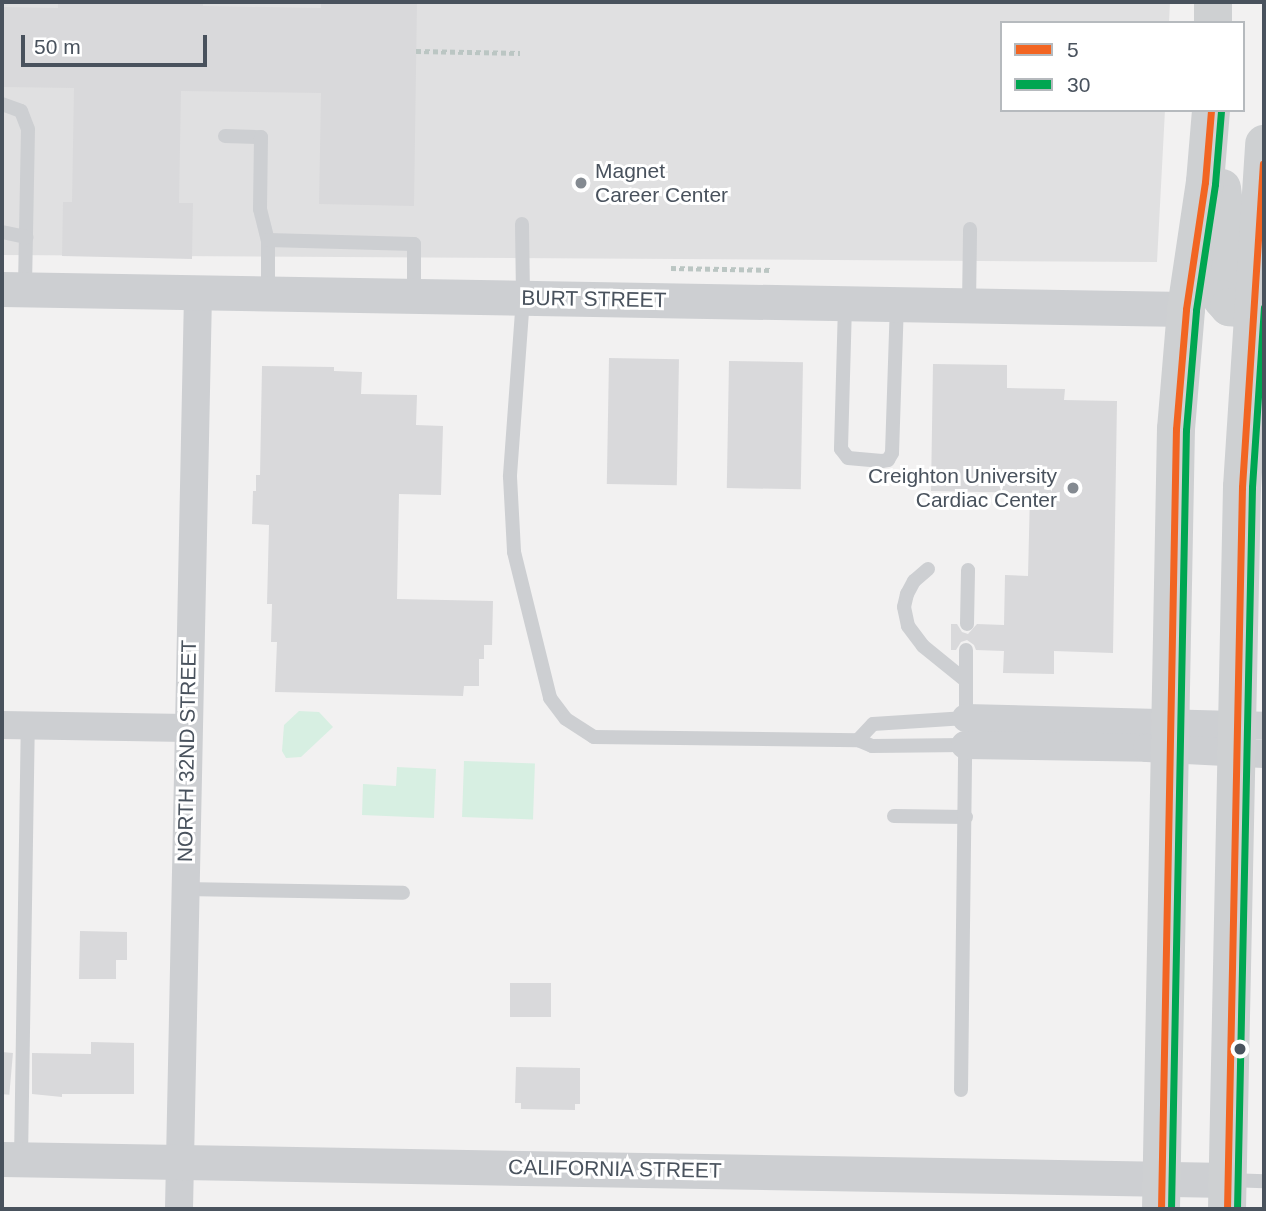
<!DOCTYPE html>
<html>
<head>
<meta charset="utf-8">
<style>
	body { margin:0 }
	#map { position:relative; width:1266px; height:1211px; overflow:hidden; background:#f2f1f1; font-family:Arial,sans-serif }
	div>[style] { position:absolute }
	.education>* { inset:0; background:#e0e0e1 }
	.green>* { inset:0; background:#d7efe2; transform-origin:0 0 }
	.building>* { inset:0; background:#d9d9db; transform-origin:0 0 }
	.path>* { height:4.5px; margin-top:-2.25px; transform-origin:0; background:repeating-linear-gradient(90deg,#bbc6c3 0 5px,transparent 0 8.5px) }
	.service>* { height:14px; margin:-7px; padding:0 7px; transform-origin:7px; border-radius:7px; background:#cdcfd2 }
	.minor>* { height:28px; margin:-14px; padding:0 14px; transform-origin:14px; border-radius:14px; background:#cdcfd2 }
	.tertiary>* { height:35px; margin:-17.5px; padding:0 17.5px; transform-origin:17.5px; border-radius:17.5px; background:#cdcfd2 }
	.secondary>* { height:38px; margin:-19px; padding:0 19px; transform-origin:19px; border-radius:19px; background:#ced0d2 }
	.bus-1>* { height:7px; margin:-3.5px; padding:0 3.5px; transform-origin:3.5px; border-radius:3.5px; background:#f26522 }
	.bus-2>* { height:7px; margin:-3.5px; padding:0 3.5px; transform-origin:3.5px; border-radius:3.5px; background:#00a651 }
	.dots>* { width:19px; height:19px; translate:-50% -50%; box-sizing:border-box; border:4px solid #fff; border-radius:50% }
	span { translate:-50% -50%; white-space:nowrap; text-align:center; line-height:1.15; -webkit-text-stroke:6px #fff; paint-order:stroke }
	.poi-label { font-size:21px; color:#49525d }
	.left { translate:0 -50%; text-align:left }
	.right { translate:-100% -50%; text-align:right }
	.street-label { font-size:21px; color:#49525d }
	.frame { position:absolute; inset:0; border:4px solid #49525d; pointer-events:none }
	.legend { position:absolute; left:1000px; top:21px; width:245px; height:91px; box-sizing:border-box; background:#fff; border:2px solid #b6babe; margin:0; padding:9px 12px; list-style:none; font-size:21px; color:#49525d }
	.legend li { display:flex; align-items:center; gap:14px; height:35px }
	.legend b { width:35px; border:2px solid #b6babe }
	.scale { position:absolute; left:21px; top:35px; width:186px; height:32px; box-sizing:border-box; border:4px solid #49525d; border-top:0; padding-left:9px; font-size:21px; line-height:24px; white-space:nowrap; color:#49525d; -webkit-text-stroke:5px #fff; paint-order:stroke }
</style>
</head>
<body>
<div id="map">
	<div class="education">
		<div style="clip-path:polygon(2px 2px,1170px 2px,1169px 23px,1002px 23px,1002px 110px,1165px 110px,1157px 262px,2px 255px)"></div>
	</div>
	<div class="green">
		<div style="clip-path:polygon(299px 711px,319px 712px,333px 727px,301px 757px,286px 758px,282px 751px,284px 725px)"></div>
		<div style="left:464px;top:761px;width:71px;height:56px;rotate:2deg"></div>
		<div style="clip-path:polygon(397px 767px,436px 769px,434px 818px,362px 815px,363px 784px,396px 786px)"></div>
	</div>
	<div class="building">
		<div style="clip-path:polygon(58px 2px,203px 2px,203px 6px,321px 8px,321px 2px,417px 2px,414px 206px,319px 204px,321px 93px,181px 91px,179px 203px,193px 203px,192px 259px,62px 256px,63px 202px,72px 202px,74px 88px,2px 87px,2px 7px,58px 8px)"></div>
		<div style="left:609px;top:358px;width:70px;height:126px;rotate:1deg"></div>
		<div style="left:729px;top:361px;width:74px;height:127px;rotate:1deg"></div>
		<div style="clip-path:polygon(933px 364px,1007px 365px,1007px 388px,1065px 389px,1064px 400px,1117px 401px,1113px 653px,1054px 651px,1054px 674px,1003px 673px,1004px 651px,976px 650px,974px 645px,967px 640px,961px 642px,956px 650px,951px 650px,951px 624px,957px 624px,962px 632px,968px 634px,977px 624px,1004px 625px,1005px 575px,1028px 576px,1030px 493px,931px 491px)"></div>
		<div style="clip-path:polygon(262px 366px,334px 367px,334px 371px,362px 372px,361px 394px,417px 395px,416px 425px,443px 426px,441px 495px,399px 494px,397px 599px,493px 601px,492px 645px,484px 645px,484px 659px,479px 659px,479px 686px,464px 686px,463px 696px,275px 692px,277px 642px,271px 642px,272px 604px,267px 604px,269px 525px,252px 524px,253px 491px,256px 491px,256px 475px,260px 475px)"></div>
		<div style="clip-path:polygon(80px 931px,127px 932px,127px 960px,116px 960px,116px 979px,79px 979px)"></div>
		<div style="left:510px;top:983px;width:41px;height:34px"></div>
		<div style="clip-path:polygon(91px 1042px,134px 1043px,134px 1094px,62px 1094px,62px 1097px,32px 1094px,32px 1053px,91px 1054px)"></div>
		<div style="left:2px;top:1052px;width:11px;height:42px;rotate:5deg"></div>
		<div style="clip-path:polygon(516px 1067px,580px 1068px,580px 1104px,575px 1104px,575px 1110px,521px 1109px,521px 1103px,515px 1103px)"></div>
	</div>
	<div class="path">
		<div style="left:416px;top:51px;width:104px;rotate:1.1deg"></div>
		<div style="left:671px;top:268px;width:100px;rotate:1.1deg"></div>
	</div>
	<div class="service">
		<div style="left:2px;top:104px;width:20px;rotate:20deg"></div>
		<div style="left:21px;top:111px;width:19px;rotate:69deg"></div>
		<div style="left:28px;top:129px;width:161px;rotate:91.1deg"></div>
		<div style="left:225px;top:136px;width:36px;rotate:2deg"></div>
		<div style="left:261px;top:137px;width:72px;rotate:90.8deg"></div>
		<div style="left:260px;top:209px;width:32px;rotate:76deg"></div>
		<div style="left:522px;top:224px;width:74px;rotate:89.2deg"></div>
		<div style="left:523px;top:298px;width:179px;rotate:94.2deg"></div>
		<div style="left:510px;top:477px;width:75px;rotate:86.9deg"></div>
		<div style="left:514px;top:552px;width:150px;rotate:76.1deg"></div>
		<div style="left:550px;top:698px;width:26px;rotate:53deg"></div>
		<div style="left:566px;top:719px;width:33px;rotate:33deg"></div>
		<div style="left:594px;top:737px;width:264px;rotate:0.7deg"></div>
		<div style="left:858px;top:740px;width:15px;rotate:23deg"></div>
		<div style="left:872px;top:746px;width:93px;rotate:-0.6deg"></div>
		<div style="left:2px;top:232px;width:25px;rotate:12deg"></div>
		<div style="left:268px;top:293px;width:53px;rotate:-90deg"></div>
		<div style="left:268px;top:240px;width:146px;rotate:1.6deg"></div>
		<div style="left:414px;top:244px;width:52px;rotate:90deg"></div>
		<div style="left:845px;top:305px;width:144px;rotate:91.6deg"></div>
		<div style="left:841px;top:449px;width:11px;rotate:52deg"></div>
		<div style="left:848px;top:458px;width:34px;rotate:5deg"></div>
		<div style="left:882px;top:461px;width:6px;rotate:-9deg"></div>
		<div style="left:888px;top:460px;width:8px;rotate:-60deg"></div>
		<div style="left:892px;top:453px;width:149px;rotate:-88.1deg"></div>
		<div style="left:969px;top:305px;width:76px;rotate:-89.2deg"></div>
		<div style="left:928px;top:569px;width:18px;rotate:139deg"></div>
		<div style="left:914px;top:581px;width:15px;rotate:118deg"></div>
		<div style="left:907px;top:594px;width:13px;rotate:103deg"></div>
		<div style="left:904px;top:607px;width:19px;rotate:78deg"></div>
		<div style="left:908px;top:626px;width:25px;rotate:53deg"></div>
		<div style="left:923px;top:646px;width:55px;rotate:39.1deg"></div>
		<div style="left:967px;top:624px;width:54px;rotate:-88.9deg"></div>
		<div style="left:966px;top:721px;width:71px;rotate:-90deg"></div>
		<div style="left:858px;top:740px;width:22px;rotate:-47deg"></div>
		<div style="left:873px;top:724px;width:93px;rotate:-3.7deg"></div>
		<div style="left:894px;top:816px;width:72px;rotate:0.8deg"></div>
		<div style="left:184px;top:889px;width:219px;rotate:1deg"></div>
		<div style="left:961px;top:1090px;width:349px;rotate:-89.3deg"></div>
		<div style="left:21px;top:1159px;width:434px;rotate:-89.1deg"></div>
		<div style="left:1229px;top:1180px;width:35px;rotate:2deg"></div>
	</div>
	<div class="minor">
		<div style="left:966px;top:718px;width:298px;rotate:1.5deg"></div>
		<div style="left:2px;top:725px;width:185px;rotate:0.9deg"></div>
		<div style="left:965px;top:745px;width:182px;rotate:0.9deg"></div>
		<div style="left:1147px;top:748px;width:117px;rotate:2.9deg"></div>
		<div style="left:179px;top:1209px;width:916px;rotate:-88.81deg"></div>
	</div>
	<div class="tertiary">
		<div style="left:2px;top:289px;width:1184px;rotate:0.97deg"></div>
		<div style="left:2px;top:1159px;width:1226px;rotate:0.98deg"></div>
	</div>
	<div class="secondary">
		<div style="left:1213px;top:23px;width:21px;rotate:-90deg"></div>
		<div style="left:1222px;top:188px;width:16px;rotate:83deg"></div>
		<div style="left:1224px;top:204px;width:95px;rotate:91.2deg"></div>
		<div style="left:1222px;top:299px;width:11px;rotate:49deg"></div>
		<div style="left:1229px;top:307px;width:23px;rotate:7deg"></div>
		<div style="left:1161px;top:1209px;width:780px;rotate:-88.9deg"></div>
		<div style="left:1176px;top:429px;width:120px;rotate:-85.2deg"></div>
		<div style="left:1186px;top:309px;width:128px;rotate:-81.5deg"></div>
		<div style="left:1205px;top:182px;width:72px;rotate:-85.2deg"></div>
		<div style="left:1227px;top:1209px;width:722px;rotate:-88.81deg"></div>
		<div style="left:1242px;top:487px;width:344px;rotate:-86.3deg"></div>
	</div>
	<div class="bus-1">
		<div style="left:1161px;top:1209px;width:780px;rotate:-88.9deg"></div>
		<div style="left:1176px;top:429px;width:120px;rotate:-85.2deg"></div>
		<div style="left:1186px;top:309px;width:128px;rotate:-81.5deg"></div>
		<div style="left:1205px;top:182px;width:72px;rotate:-85.2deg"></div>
		<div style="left:1227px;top:1209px;width:722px;rotate:-88.81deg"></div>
		<div style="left:1242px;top:487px;width:324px;rotate:-86.3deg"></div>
	</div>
	<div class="bus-2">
		<div style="left:1171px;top:1209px;width:779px;rotate:-88.9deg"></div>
		<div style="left:1186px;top:430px;width:120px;rotate:-85.2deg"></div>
		<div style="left:1196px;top:310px;width:127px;rotate:-81.4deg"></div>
		<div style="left:1215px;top:184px;width:73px;rotate:-85.3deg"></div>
		<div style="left:1237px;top:1209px;width:722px;rotate:-88.81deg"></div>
		<div style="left:1252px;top:487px;width:180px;rotate:-86.2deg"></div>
	</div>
	<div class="dots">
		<div style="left:581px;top:183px;background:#848a91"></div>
		<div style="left:1073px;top:488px;background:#848a91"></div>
		<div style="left:1240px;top:1049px;background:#49525d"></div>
	</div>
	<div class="poi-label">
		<span class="left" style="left:595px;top:183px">Magnet<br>Career Center</span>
		<span class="right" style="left:1057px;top:488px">Creighton University<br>Cardiac Center</span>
	</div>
	<div class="street-label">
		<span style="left:594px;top:299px;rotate:1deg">BURT STREET</span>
		<span style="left:187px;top:751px;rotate:-89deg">NORTH 32ND STREET</span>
		<span style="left:615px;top:1169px;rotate:1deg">CALIFORNIA STREET</span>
	</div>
	<div class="frame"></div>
	<ul class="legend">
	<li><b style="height:9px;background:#f26522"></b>5</li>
	<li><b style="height:9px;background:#00a651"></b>30</li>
	</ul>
	<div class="scale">50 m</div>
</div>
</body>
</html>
